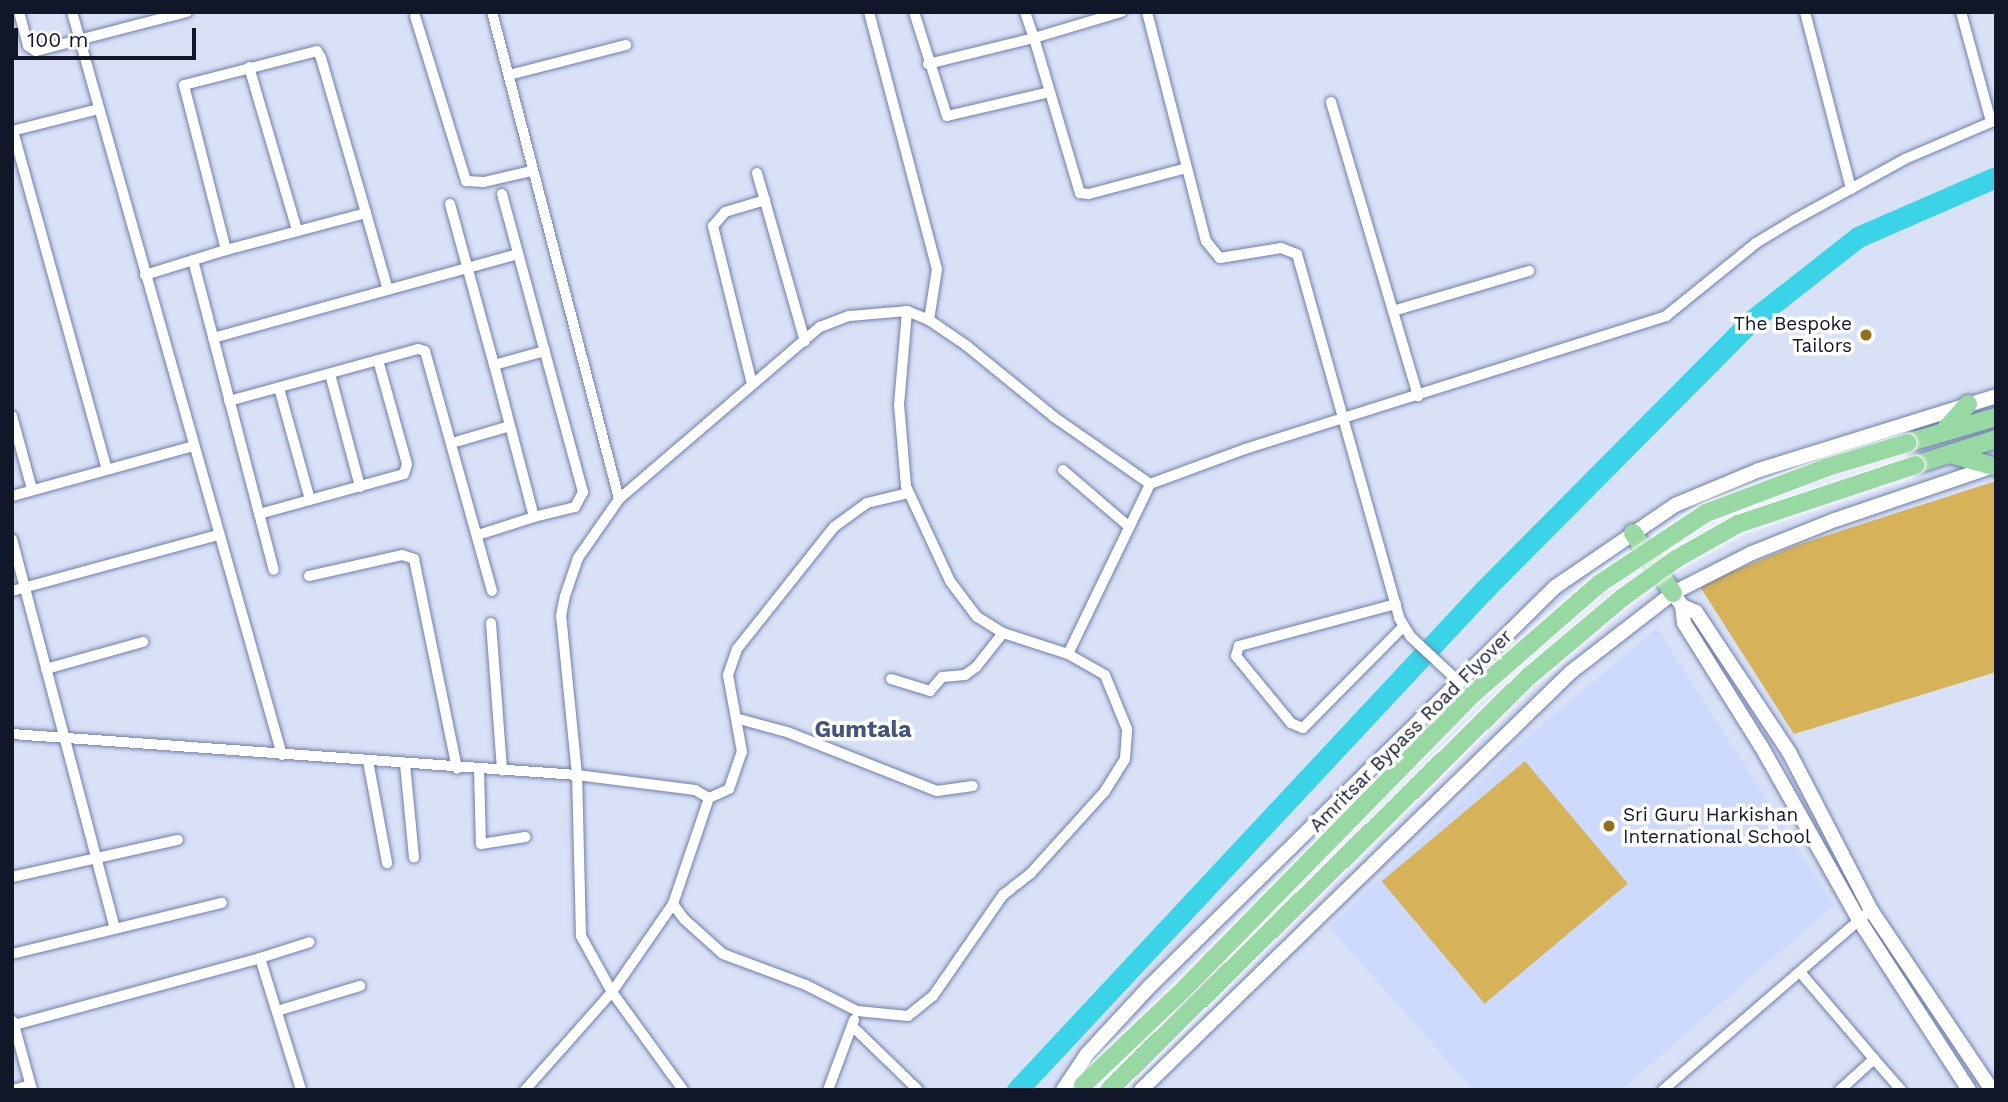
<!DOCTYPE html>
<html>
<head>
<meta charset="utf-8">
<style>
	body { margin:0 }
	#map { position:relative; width:2008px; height:1102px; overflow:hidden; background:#d9e1f6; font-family:"Work Sans",sans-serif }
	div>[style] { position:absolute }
	.built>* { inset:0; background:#cddafd }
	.green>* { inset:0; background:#d6b359; transform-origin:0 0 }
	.river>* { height:21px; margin:-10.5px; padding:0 10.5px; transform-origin:10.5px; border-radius:10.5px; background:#3bd3e7 }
	.roads { filter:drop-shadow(0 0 2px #6e7fad) drop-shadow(0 0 2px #6e7fad) }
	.minor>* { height:10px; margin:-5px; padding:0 5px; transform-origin:5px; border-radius:5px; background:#fff }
	.tertiary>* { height:14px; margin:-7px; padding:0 7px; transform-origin:7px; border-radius:7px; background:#fff }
	.trunk>* { height:18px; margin:-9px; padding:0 9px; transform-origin:9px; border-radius:9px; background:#98d8a3 }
	.bridges { filter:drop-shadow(0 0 2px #fff) drop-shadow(0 0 2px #fff) }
	.trunk-bridge>* { height:18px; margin:-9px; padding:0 9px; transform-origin:9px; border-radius:9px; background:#98d8a3 }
	.dots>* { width:19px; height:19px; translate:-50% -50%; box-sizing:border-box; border:4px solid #fff; border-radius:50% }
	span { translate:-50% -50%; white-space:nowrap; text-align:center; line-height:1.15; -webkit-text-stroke:7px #fff; paint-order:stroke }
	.poi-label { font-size:19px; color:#111729 }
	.right { translate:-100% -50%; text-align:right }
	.left { translate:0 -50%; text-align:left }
	.street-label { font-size:19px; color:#111729 }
	.quarter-label { font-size:23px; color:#44547f; font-weight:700 }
	.frame { position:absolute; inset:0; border:14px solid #111729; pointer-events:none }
	.scale { position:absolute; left:14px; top:28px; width:182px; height:32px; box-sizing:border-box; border:4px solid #111729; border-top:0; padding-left:9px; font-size:21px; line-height:24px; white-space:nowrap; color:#111729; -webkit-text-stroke:5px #fff; paint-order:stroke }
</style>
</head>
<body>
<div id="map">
	<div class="built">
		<div style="clip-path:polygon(1657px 628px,1834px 905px,1621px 1090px,1473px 1090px,1329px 927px,1517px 746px)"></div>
	</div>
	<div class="green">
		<div style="clip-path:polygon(1996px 481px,1996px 672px,1794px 734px,1699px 585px,1797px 545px)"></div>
		<div style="left:1525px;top:761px;width:160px;height:187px;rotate:50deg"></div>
	</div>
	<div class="river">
		<div style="left:1017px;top:1090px;width:683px;rotate:-46.96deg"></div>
		<div style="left:1483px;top:591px;width:380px;rotate:-45.2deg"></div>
		<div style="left:1751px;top:321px;width:136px;rotate:-38.1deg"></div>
		<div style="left:1858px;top:237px;width:150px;rotate:-23.5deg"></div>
	</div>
	<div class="roads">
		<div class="minor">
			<div style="left:19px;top:12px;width:35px;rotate:75deg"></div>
			<div style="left:28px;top:46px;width:9px;rotate:32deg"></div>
			<div style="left:36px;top:51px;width:156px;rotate:-14.5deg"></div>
			<div style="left:72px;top:12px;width:772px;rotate:74.22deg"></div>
			<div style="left:492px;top:12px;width:503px;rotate:75.38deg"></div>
			<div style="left:869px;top:12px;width:266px;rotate:75.2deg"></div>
			<div style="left:937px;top:269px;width:52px;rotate:98.9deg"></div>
			<div style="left:914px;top:12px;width:109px;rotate:72.4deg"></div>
			<div style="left:947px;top:116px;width:105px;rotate:-13.2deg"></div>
			<div style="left:1025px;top:12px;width:28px;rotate:71deg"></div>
			<div style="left:1034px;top:38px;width:91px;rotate:-16.6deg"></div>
			<div style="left:1147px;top:12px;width:236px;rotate:75.6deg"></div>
			<div style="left:1206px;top:241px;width:22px;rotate:51deg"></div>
			<div style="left:1220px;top:258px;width:62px;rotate:-9.3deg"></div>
			<div style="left:1281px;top:248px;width:17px;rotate:21deg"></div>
			<div style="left:1297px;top:254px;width:378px;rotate:74.3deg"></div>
			<div style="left:1399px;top:618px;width:22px;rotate:58deg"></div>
			<div style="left:1411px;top:637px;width:63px;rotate:43.1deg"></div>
			<div style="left:1805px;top:12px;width:183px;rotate:75.4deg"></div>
			<div style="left:1961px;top:12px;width:114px;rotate:74.7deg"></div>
			<div style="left:415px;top:16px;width:173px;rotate:72.8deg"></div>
			<div style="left:466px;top:181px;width:18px;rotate:3deg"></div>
			<div style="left:484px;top:182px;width:48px;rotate:-13.2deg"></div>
			<div style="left:928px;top:64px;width:109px;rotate:-13.8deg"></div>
			<div style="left:1034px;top:38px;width:162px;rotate:73.5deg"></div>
			<div style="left:1080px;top:193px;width:9px;rotate:6deg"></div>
			<div style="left:1089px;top:194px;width:101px;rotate:-14.9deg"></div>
			<div style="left:249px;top:67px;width:170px;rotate:73.6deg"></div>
			<div style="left:509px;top:75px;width:121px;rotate:-14.4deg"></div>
			<div style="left:1331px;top:102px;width:307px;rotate:73.5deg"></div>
			<div style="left:12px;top:131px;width:90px;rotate:-14.2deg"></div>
			<div style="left:13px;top:131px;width:351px;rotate:74.5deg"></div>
			<div style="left:757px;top:173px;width:175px;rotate:74.1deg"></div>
			<div style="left:502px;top:194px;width:309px;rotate:74.8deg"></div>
			<div style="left:583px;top:492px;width:17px;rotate:118deg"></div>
			<div style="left:575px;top:507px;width:42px;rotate:166.3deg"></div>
			<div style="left:450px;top:204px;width:167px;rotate:74.7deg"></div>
			<div style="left:366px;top:213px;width:145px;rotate:165.2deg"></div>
			<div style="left:226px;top:250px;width:170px;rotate:-104.3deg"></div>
			<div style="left:184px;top:85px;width:137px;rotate:-14.3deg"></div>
			<div style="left:317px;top:51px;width:8px;rotate:60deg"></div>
			<div style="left:321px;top:58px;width:161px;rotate:73.8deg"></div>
			<div style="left:366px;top:213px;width:80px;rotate:74.1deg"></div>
			<div style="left:193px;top:260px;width:320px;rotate:75.4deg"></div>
			<div style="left:145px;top:275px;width:85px;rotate:-17.2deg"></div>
			<div style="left:1393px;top:311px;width:142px;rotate:-16.4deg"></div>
			<div style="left:213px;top:338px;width:316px;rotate:-15.4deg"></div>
			<div style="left:330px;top:374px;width:117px;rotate:75.1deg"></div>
			<div style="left:752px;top:384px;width:163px;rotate:-103.9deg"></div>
			<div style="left:713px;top:226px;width:18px;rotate:-49deg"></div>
			<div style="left:725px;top:212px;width:42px;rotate:-16.7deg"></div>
			<div style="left:279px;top:388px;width:116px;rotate:74.5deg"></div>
			<div style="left:229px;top:401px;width:196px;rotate:-15.4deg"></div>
			<div style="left:418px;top:349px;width:7px;rotate:16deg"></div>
			<div style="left:425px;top:351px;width:249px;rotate:74.4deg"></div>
			<div style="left:12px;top:416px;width:76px;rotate:74.7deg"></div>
			<div style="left:452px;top:443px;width:60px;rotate:-16.3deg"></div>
			<div style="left:1063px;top:470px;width:86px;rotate:40.7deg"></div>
			<div style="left:12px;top:496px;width:188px;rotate:-15.4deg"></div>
			<div style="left:259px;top:514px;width:150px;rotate:-15.4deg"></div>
			<div style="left:404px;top:474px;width:10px;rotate:-73deg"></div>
			<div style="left:407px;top:464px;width:108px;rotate:-105.6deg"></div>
			<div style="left:478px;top:535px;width:59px;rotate:-17.8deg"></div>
			<div style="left:534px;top:517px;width:157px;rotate:-104.7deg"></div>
			<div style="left:494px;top:365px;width:53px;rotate:-15.4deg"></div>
			<div style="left:12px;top:539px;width:403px;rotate:75.2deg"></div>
			<div style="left:309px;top:576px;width:95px;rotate:-12.7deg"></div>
			<div style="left:402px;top:555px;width:13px;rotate:18deg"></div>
			<div style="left:414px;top:559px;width:214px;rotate:78.4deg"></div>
			<div style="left:12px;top:591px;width:213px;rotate:-15.2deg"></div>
			<div style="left:1396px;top:604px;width:163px;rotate:165deg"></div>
			<div style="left:1239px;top:646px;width:10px;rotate:107deg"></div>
			<div style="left:1236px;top:656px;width:87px;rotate:50.6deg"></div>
			<div style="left:1291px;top:723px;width:13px;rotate:23deg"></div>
			<div style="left:1303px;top:728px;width:142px;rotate:-45.3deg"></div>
			<div style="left:491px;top:623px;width:148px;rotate:85.7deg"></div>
			<div style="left:1068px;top:654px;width:189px;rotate:-64.2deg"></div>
			<div style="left:46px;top:669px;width:101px;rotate:-15.6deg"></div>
			<div style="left:891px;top:679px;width:41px;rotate:17.1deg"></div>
			<div style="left:930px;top:691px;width:18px;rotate:-49deg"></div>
			<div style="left:942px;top:677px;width:23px;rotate:-5deg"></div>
			<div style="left:965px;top:675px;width:14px;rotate:-36deg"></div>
			<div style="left:976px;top:667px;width:43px;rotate:-51.5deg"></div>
			<div style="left:739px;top:719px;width:50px;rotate:15.2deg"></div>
			<div style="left:787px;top:732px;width:161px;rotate:21.5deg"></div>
			<div style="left:937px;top:791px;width:36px;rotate:-8deg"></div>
			<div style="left:12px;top:734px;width:566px;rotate:4.15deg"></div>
			<div style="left:577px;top:775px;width:119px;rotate:7.2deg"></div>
			<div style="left:695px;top:790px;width:16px;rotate:30deg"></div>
			<div style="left:709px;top:798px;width:112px;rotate:108.8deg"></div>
			<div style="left:673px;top:904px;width:19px;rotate:54deg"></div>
			<div style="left:684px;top:919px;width:52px;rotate:41.9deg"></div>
			<div style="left:723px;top:954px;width:89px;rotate:20.5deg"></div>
			<div style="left:806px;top:985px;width:57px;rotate:27deg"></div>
			<div style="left:857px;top:1011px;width:51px;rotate:5.6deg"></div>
			<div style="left:908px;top:1016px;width:32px;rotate:-39deg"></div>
			<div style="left:933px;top:996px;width:123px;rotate:-55.3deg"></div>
			<div style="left:1003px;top:895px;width:36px;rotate:-38deg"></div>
			<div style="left:1031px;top:873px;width:110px;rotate:-47.9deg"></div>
			<div style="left:1105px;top:791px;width:38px;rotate:-58deg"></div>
			<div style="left:1125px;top:759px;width:30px;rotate:-86deg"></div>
			<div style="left:1127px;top:729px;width:58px;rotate:-112.2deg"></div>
			<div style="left:1105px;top:675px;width:43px;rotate:-150.4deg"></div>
			<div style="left:1068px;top:654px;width:68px;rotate:-162.1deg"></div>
			<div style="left:1003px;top:633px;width:31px;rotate:-148deg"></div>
			<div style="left:977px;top:617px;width:45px;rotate:-126.9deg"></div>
			<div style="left:950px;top:581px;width:105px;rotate:-114.9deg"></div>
			<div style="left:906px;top:486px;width:81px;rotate:-94.9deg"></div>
			<div style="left:899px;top:405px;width:94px;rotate:-85.1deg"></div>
			<div style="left:907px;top:311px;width:24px;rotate:22deg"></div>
			<div style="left:929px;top:320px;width:46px;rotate:34.4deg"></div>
			<div style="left:967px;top:346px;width:112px;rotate:39.2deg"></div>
			<div style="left:1054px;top:417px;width:117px;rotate:34.9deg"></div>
			<div style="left:1150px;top:484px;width:101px;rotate:-20.2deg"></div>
			<div style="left:1245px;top:449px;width:442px;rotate:-17.5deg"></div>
			<div style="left:1666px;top:316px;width:116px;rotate:-39deg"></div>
			<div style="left:1756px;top:243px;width:44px;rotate:-31.2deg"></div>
			<div style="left:1794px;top:220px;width:127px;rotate:-28.8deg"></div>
			<div style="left:1905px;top:159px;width:99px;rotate:-23.2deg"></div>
			<div style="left:368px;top:761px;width:104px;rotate:79.4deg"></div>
			<div style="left:405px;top:764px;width:94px;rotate:84.5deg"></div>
			<div style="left:479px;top:770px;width:74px;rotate:88.5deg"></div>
			<div style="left:481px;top:844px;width:45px;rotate:-9deg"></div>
			<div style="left:709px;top:798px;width:22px;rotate:-24deg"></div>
			<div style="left:729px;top:789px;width:39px;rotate:-71deg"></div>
			<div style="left:742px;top:752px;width:78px;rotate:-100.3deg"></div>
			<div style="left:728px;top:675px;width:28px;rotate:-71deg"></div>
			<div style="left:737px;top:649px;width:156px;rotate:-51.5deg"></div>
			<div style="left:834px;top:527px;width:41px;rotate:-36deg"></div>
			<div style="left:867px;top:503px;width:42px;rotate:-13.7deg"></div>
			<div style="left:12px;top:877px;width:170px;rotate:-12.6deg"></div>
			<div style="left:12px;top:954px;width:216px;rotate:-13.7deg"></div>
			<div style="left:260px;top:958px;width:52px;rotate:-17.7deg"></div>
			<div style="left:1800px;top:972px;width:114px;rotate:49.6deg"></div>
			<div style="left:277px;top:1011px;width:87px;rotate:-16.8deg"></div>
			<div style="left:13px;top:1021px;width:72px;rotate:74.6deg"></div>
			<div style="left:14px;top:1025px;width:255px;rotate:-15.2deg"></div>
			<div style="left:260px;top:958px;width:138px;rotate:72.7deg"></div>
			<div style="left:852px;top:1026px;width:92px;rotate:44.1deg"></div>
			<div style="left:13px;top:1090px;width:18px;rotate:-16deg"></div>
			<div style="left:525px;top:1090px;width:131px;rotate:-48.4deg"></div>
			<div style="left:612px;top:992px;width:107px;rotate:-55.3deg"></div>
			<div style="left:683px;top:1090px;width:121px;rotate:-125.9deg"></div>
			<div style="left:612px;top:992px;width:64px;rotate:-119deg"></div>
			<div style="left:581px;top:936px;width:161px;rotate:-91.4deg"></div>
			<div style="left:577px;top:775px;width:160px;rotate:-95.7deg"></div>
			<div style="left:561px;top:616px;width:20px;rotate:-79deg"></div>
			<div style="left:565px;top:596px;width:40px;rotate:-71.1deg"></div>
			<div style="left:578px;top:558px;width:72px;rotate:-55.2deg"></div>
			<div style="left:619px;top:499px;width:265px;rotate:-40.6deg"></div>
			<div style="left:820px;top:327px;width:31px;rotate:-21deg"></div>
			<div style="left:849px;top:316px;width:58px;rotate:-4.9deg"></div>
			<div style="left:828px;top:1090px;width:75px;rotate:-69.6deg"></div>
			<div style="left:1663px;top:1090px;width:275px;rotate:-40.9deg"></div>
			<div style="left:1840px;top:1090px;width:46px;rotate:-42.4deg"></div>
			<div style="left:1874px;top:1059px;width:41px;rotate:48.9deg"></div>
		</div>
		<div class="tertiary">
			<div style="left:1673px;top:593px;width:16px;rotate:55deg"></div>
			<div style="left:1682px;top:606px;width:17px;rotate:83deg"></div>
			<div style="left:1684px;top:623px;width:145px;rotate:58deg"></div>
			<div style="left:1761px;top:746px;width:200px;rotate:60.6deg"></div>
			<div style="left:1859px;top:920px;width:202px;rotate:57.1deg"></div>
			<div style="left:1682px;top:606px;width:15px;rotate:23deg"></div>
			<div style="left:1696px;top:612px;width:168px;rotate:56.4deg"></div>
			<div style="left:1789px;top:752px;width:178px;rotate:62.6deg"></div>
			<div style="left:1871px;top:910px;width:217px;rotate:56.1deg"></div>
			<div style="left:1063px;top:1090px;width:43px;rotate:-56.3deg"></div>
			<div style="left:1087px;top:1054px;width:91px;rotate:-47.2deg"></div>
			<div style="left:1149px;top:987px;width:570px;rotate:-44.57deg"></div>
			<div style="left:1555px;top:587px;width:145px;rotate:-34.3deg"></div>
			<div style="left:1675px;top:505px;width:91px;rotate:-22.6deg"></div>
			<div style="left:1759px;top:470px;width:248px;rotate:-17.3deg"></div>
			<div style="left:1141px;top:1090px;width:600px;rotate:-44.19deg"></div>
			<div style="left:1571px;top:672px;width:129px;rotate:-37.8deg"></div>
			<div style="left:1673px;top:593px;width:89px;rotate:-26.9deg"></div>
			<div style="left:1752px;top:553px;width:89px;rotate:-21.7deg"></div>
			<div style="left:1835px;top:520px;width:168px;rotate:-18.8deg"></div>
		</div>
		<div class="trunk">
			<div style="left:1942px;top:433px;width:39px;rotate:-48deg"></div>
			<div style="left:1907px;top:443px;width:93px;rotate:-16.3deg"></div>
			<div style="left:1950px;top:454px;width:45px;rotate:15.6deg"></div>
			<div style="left:1915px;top:465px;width:85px;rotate:-17.8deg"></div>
			<div style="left:1633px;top:533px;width:72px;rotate:56.3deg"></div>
		</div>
	</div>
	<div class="bridges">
		<div class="trunk-bridge">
			<div style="left:1083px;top:1085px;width:137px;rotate:-43.5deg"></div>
			<div style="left:1182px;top:991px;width:417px;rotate:-45.6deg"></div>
			<div style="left:1474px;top:693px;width:166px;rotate:-41.1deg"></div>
			<div style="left:1599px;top:584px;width:128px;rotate:-33.6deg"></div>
			<div style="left:1706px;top:513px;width:130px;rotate:-20.7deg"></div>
			<div style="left:1828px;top:467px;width:83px;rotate:-16.9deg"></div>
			<div style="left:1109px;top:1090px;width:587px;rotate:-44.59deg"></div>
			<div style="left:1527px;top:678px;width:124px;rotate:-40.1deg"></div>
			<div style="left:1622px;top:598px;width:67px;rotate:-35.8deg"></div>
			<div style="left:1676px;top:559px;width:71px;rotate:-29.4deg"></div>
			<div style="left:1738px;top:524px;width:187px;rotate:-18.4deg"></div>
		</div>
	</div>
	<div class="dots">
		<div style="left:1866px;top:335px;background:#907117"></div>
		<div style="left:1609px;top:826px;background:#907117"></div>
	</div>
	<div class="poi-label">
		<span class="right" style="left:1852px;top:335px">The Bespoke<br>Tailors</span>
		<span class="left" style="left:1623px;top:826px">Sri Guru Harkishan<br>International School</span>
	</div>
	<div class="street-label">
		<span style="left:1411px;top:731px;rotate:-45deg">Amritsar Bypass Road Flyover</span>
	</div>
	<div class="quarter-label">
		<span style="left:863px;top:730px">Gumtala</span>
	</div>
	<div class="frame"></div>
	<div class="scale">100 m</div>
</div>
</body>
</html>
